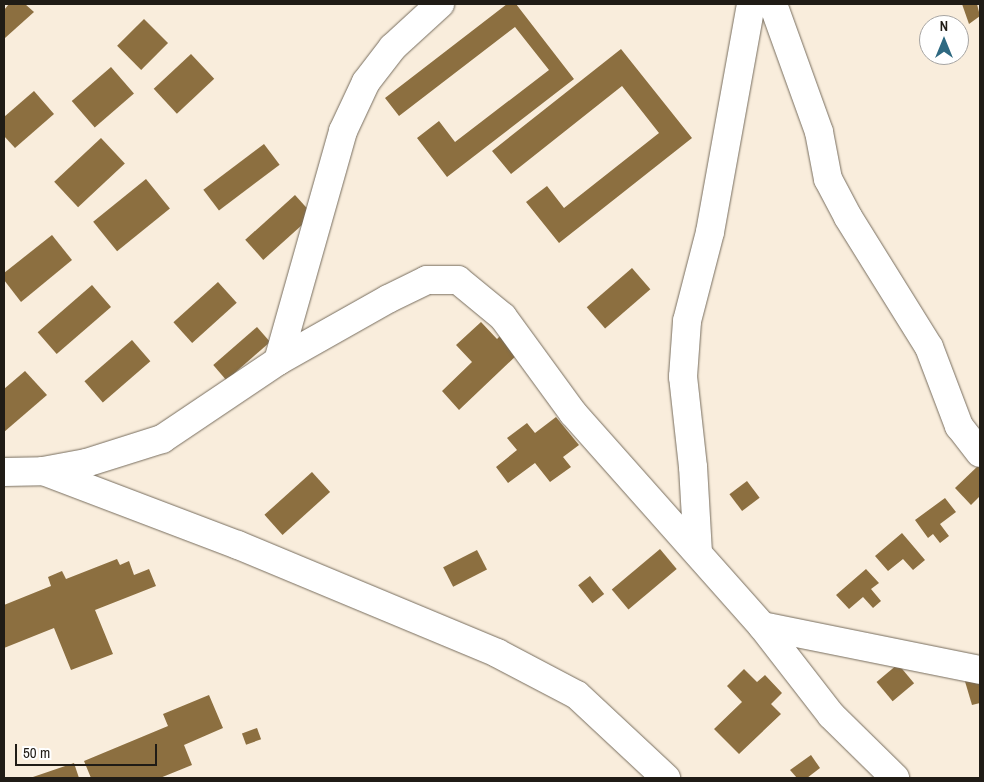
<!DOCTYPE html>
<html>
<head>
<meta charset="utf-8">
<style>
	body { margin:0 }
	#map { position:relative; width:984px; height:782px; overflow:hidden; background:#f9eddc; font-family:"Archivo Narrow",sans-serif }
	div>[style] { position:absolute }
	.building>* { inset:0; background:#8c6f40; transform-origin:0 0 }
	.roads { filter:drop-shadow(0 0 1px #776d5e) drop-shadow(0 0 1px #776d5e) }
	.minor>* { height:28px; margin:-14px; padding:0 14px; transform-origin:14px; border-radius:14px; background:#fff }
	span { translate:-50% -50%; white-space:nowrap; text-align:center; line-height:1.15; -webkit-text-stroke:4px #fff; paint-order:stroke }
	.frame { position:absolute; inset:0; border:5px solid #201c16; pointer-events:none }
	.north { position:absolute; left:919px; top:15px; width:50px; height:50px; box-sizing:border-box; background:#fff; border:1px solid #a6a4a2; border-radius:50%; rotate:0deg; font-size:14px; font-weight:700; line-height:20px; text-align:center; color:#201c16 }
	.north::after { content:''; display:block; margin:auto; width:18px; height:22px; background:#2e6981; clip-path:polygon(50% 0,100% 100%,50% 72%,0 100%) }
	.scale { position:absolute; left:15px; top:744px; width:142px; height:22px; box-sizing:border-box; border:2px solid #201c16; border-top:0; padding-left:6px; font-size:15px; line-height:18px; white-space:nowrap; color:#201c16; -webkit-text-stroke:4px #fff; paint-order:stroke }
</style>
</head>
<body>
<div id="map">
	<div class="building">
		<div style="clip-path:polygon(9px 4px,25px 4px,34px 12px,5px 38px,4px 10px)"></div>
		<div style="clip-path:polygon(507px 4px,516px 4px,574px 79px,447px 177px,417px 138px,439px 121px,455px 142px,549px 70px,515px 27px,399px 116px,385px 98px)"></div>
		<div style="clip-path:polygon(962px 4px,977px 4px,980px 16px,969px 24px)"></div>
		<div style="left:144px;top:19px;width:34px;height:38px;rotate:45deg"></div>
		<div style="clip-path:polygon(621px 49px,692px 138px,559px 243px,526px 202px,547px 186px,564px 208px,659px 133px,622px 86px,511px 174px,492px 151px)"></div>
		<div style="left:191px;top:54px;width:34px;height:51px;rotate:47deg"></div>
		<div style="left:111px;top:67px;width:35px;height:52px;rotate:49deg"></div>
		<div style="clip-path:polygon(34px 91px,54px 114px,15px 148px,4px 136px,4px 117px)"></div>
		<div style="left:101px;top:138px;width:35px;height:64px;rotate:47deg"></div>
		<div style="left:264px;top:144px;width:26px;height:76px;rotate:53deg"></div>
		<div style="left:146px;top:179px;width:38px;height:68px;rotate:51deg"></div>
		<div style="left:295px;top:195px;width:27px;height:67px;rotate:48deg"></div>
		<div style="clip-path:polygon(52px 235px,72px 260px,21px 302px,4px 280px,4px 273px)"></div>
		<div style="left:632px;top:268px;width:28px;height:60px;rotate:49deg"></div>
		<div style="left:218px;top:282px;width:28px;height:60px;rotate:48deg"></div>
		<div style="left:92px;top:285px;width:29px;height:72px;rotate:49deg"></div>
		<div style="clip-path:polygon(481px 322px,497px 339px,502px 334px,519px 353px,459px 410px,442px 391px,472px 362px,456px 345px)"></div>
		<div style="left:257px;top:327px;width:20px;height:58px;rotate:49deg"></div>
		<div style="left:132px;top:340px;width:28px;height:63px;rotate:49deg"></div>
		<div style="clip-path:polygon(25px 371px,47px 395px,4px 432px,4px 389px)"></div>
		<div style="clip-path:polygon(556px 417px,579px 445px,563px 457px,571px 467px,550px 482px,535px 463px,508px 483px,496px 467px,517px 450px,507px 438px,527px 423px,535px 433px)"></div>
		<div style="clip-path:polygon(980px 464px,980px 496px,971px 505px,955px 488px)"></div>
		<div style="left:312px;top:472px;width:27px;height:64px;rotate:48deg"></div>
		<div style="left:747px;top:481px;width:21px;height:22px;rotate:53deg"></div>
		<div style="clip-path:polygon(945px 498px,956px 512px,940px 524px,949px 536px,940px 543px,933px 534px,928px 538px,915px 520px)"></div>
		<div style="clip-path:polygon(902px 533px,925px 560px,913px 570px,903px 559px,888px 571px,875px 556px)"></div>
		<div style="left:660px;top:549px;width:26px;height:63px;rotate:50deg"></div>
		<div style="left:477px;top:550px;width:22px;height:38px;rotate:63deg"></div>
		<div style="clip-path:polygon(117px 559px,120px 565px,129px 561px,134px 575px,149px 569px,156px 586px,95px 610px,113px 654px,71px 670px,54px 628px,4px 648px,4px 605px,51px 586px,48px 577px,62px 571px,66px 579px)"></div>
		<div style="clip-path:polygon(866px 569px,879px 583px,871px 589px,881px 601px,873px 608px,863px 597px,849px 609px,836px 595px)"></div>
		<div style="left:590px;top:576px;width:23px;height:15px;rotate:52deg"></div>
		<div style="left:898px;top:664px;width:25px;height:28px;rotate:50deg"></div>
		<div style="clip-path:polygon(744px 669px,757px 682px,765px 675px,782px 693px,771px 704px,781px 714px,739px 754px,714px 729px,742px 702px,727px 686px)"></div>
		<div style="clip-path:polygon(980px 673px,980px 703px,972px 705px,964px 678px)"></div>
		<div style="clip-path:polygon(209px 695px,223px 728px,184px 745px,192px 765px,160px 778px,91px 778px,84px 761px,168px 726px,163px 714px)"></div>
		<div style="left:257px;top:728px;width:12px;height:16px;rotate:70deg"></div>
		<div style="clip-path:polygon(811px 755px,820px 768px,807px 778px,797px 778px,790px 770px)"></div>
		<div style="clip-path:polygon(74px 763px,79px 778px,30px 778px)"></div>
	</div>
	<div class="roads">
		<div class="minor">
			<div style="left:773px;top:4px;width:136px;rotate:70.2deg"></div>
			<div style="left:819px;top:132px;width:48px;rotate:79.2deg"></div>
			<div style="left:828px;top:179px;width:43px;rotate:62.2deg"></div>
			<div style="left:848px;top:217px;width:153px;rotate:58.1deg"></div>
			<div style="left:929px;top:347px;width:85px;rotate:69.2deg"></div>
			<div style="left:959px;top:426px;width:34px;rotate:52deg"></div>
			<div style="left:278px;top:361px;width:239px;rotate:-74.2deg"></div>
			<div style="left:343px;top:131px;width:54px;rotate:-64.9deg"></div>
			<div style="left:366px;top:82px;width:44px;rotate:-52.4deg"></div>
			<div style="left:393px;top:47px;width:64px;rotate:-42.5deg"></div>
			<div style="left:43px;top:471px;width:209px;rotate:20.8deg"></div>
			<div style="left:238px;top:545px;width:281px;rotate:22.6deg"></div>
			<div style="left:497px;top:653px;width:90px;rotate:27.7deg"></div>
			<div style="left:577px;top:695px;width:122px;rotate:43deg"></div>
			<div style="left:4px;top:472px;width:39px;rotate:-1deg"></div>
			<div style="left:43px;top:471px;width:44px;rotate:-10.5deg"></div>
			<div style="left:86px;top:463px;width:80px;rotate:-17.5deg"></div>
			<div style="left:162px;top:439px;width:140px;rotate:-33.9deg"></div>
			<div style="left:278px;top:361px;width:126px;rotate:-29.4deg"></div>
			<div style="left:388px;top:299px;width:43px;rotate:-26deg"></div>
			<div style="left:427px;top:280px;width:31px"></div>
			<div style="left:458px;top:280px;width:58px;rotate:39.4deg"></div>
			<div style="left:503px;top:317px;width:119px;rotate:53.9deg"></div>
			<div style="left:573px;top:413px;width:285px;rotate:48.4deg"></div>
			<div style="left:762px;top:626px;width:113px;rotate:52.2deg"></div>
			<div style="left:831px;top:715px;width:90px;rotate:44.5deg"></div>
			<div style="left:698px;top:553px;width:86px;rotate:-93.3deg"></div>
			<div style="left:693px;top:467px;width:91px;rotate:-96.3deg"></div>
			<div style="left:683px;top:377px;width:56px;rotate:-85.9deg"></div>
			<div style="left:687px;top:321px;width:92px;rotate:-75.5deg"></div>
			<div style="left:710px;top:232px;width:232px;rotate:-79.8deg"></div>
			<div style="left:762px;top:626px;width:222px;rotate:11.4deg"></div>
		</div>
	</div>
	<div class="frame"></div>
	<div class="north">N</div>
	<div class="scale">50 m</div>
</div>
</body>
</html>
